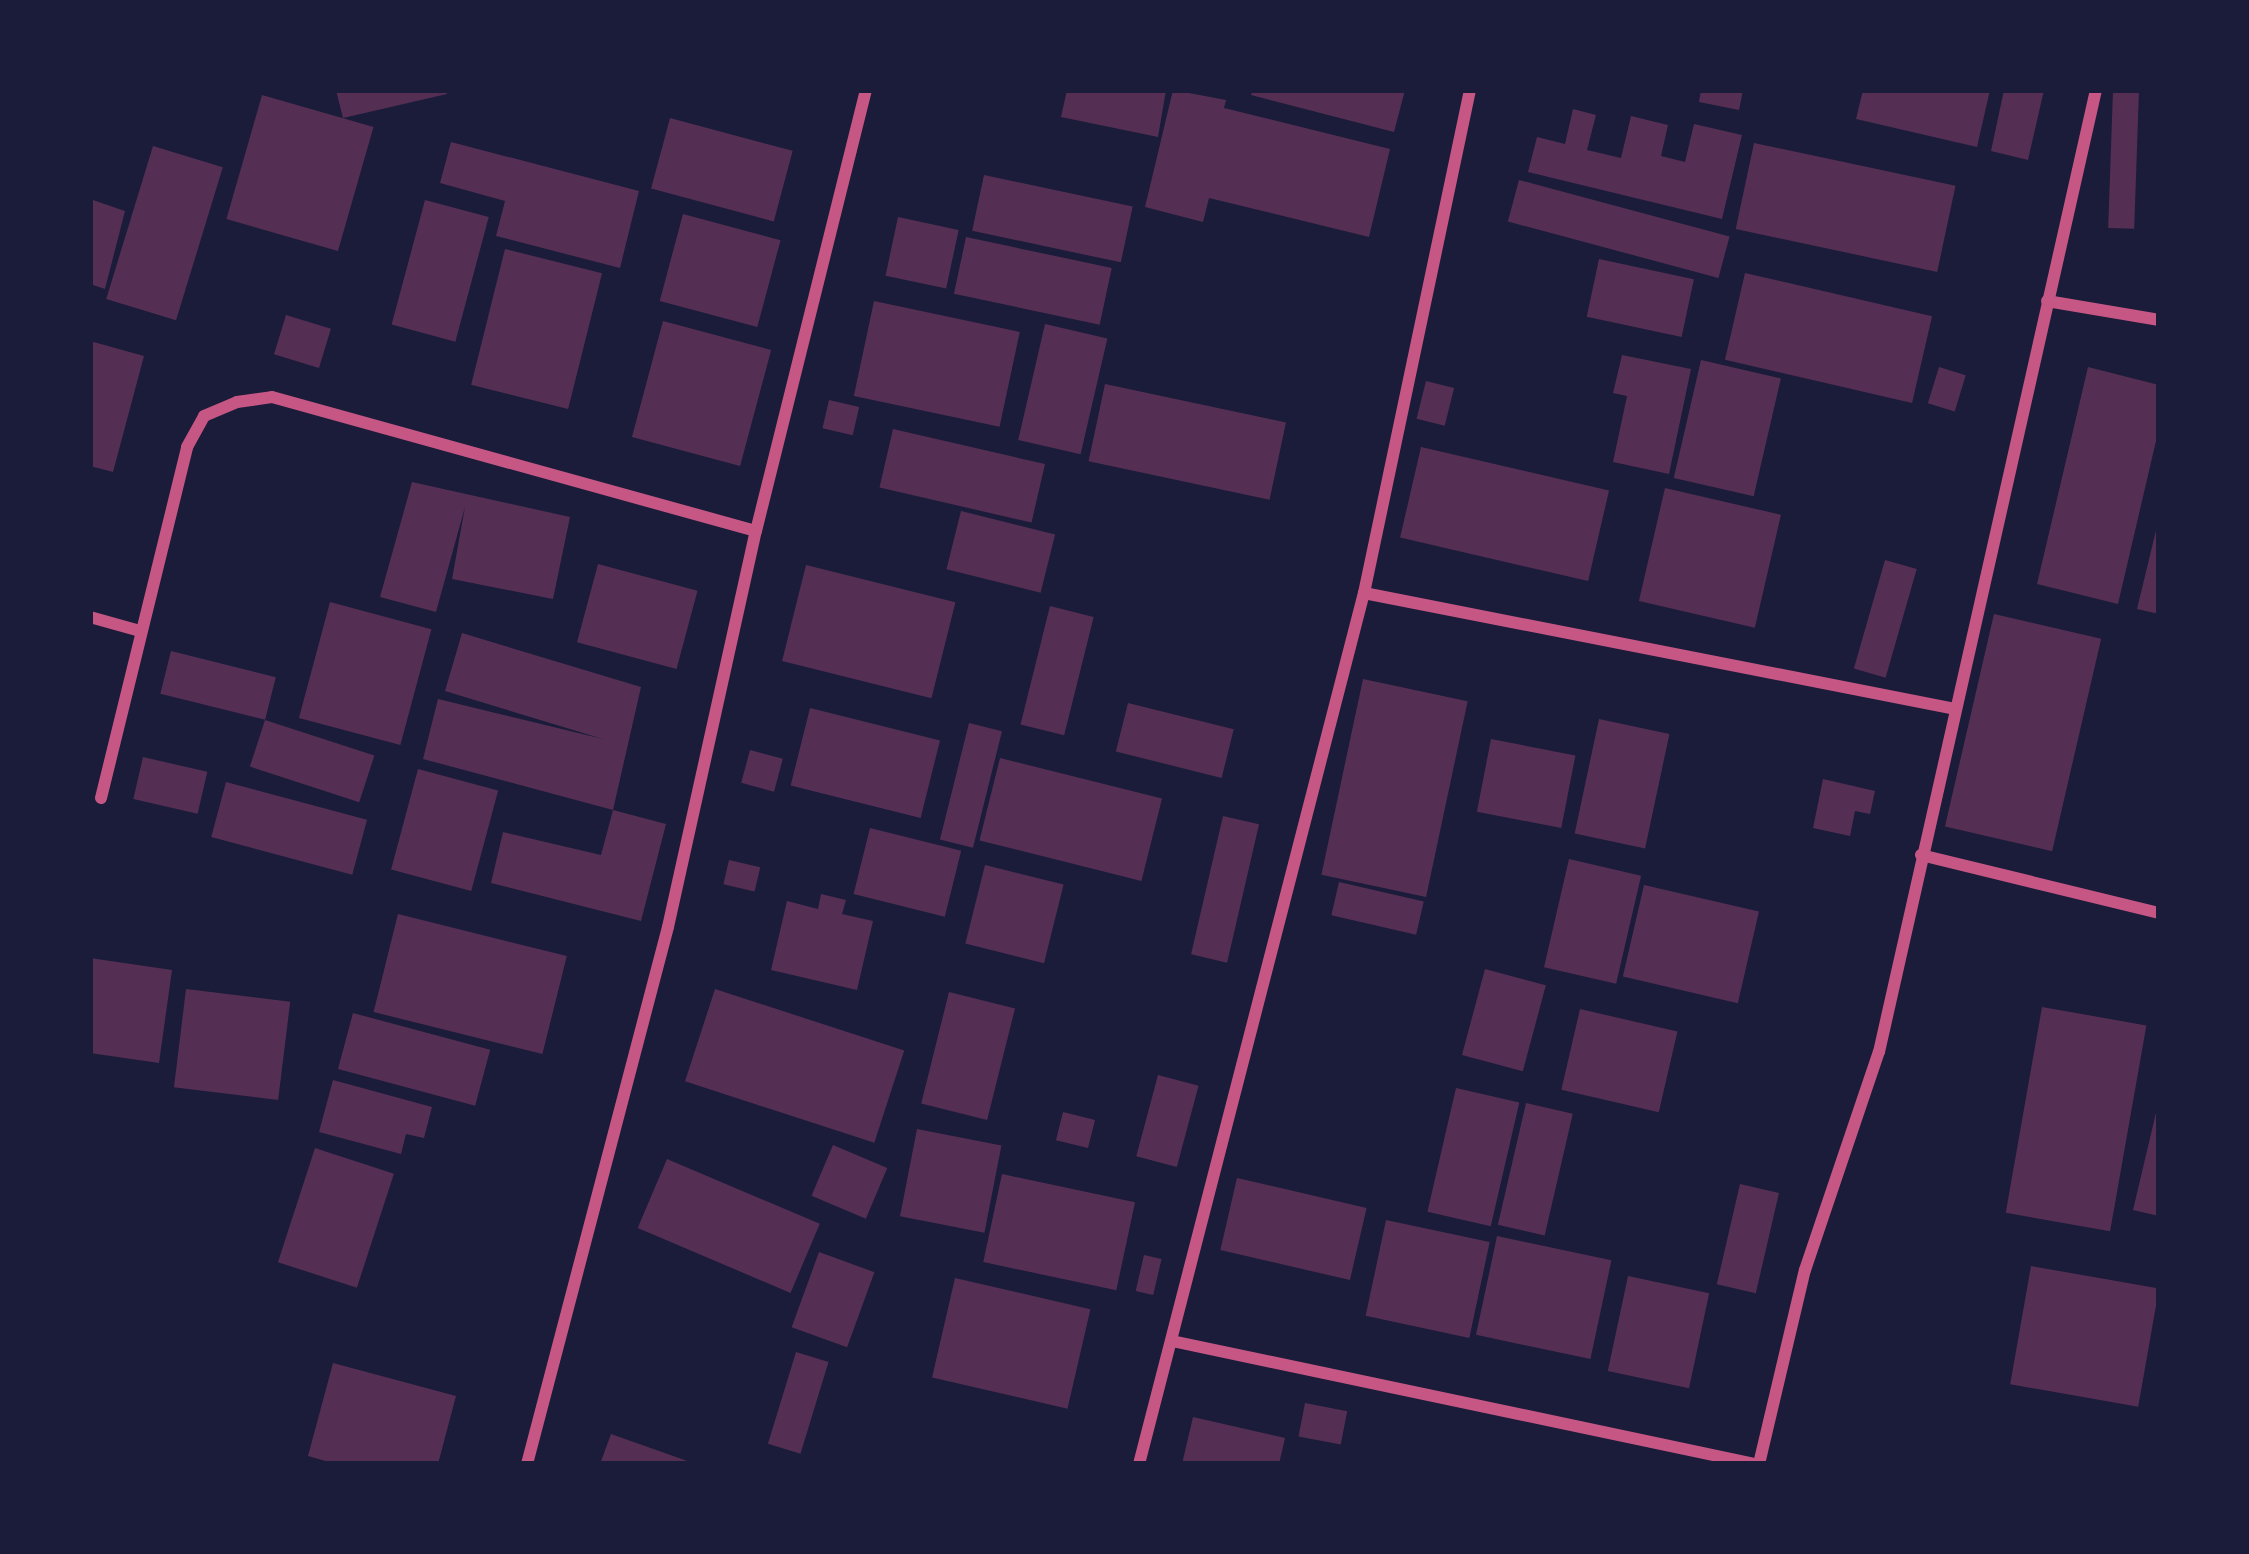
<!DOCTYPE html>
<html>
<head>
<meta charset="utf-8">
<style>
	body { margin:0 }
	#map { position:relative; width:2249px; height:1554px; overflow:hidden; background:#1b1b3a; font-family:"DM Sans",sans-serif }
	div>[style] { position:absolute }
	.building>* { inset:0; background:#542f53; transform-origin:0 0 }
	.minor>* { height:12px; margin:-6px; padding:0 6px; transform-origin:6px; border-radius:6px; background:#c65784 }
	span { translate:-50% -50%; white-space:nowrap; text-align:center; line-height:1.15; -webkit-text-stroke:12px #1b1b3a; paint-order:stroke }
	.frame { position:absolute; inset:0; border:93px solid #1b1b3a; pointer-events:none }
</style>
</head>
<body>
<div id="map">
	<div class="building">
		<div style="clip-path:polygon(336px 90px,446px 90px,447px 94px,343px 118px)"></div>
		<div style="clip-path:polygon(1067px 90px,1166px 90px,1158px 137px,1061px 117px)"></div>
		<div style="clip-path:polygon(1173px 90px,1226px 100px,1224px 108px,1390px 149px,1369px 237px,1209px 198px,1203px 222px,1145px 207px)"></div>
		<div style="clip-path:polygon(1253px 90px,1405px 90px,1394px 132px,1251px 95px)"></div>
		<div style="clip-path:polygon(1701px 90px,1743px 90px,1739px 110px,1699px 102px)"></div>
		<div style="clip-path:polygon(1863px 90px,1990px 90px,1977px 147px,1856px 119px)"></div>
		<div style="clip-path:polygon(2004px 90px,2044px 90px,2028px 160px,1991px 151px)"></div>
		<div style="left:2113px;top:90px;width:26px;height:138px;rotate:2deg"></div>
		<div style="left:262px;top:95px;width:116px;height:129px;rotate:16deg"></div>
		<div style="clip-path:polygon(1573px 109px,1596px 115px,1587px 150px,1621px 158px,1631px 116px,1668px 125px,1661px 156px,1685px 162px,1694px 124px,1742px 135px,1722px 219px,1528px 172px,1537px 137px,1565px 144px)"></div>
		<div style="left:670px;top:118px;width:127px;height:73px;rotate:15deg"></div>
		<div style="clip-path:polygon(451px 142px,639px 191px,620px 268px,496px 236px,505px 201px,440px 183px)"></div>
		<div style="left:1754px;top:143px;width:206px;height:88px;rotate:12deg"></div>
		<div style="left:153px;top:146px;width:73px;height:160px;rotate:17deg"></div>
		<div style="left:984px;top:175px;width:152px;height:57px;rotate:12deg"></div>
		<div style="left:1519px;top:180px;width:218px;height:43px;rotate:15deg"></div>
		<div style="clip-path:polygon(90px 199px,125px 211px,105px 289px,90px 284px)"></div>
		<div style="left:425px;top:200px;width:66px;height:129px;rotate:15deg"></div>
		<div style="left:683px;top:214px;width:101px;height:90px;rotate:15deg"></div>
		<div style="left:898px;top:217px;width:62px;height:60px;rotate:12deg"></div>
		<div style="left:966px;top:237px;width:149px;height:58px;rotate:12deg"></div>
		<div style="left:505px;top:249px;width:100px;height:140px;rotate:14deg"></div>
		<div style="left:1599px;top:259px;width:97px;height:59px;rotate:12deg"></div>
		<div style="left:1745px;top:273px;width:192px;height:89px;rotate:13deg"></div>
		<div style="left:874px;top:301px;width:149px;height:97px;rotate:12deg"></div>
		<div style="left:286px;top:315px;width:47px;height:41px;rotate:17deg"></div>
		<div style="left:663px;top:321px;width:112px;height:120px;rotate:15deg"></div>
		<div style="left:1045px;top:324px;width:64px;height:119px;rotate:13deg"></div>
		<div style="clip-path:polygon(90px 341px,144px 356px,113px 472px,90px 466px)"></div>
		<div style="clip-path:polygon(1622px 355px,1691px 369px,1669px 474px,1613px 462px,1627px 396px,1613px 393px)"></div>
		<div style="left:1701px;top:360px;width:82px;height:121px;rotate:13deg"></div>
		<div style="left:1939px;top:367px;width:28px;height:38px;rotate:17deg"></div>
		<div style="clip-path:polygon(2088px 367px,2159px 385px,2159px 428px,2118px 604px,2037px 584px)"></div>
		<div style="left:1426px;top:381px;width:29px;height:39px;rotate:14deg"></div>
		<div style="left:1105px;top:384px;width:185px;height:79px;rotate:12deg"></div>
		<div style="left:829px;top:400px;width:31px;height:29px;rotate:13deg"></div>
		<div style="left:893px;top:429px;width:156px;height:60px;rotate:13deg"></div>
		<div style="left:1421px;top:447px;width:193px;height:93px;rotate:13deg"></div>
		<div style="clip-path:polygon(412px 482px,570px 517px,553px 599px,452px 579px,465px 507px,436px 612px,380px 597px)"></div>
		<div style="left:1665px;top:488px;width:119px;height:116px;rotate:13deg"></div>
		<div style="left:961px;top:511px;width:97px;height:60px;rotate:14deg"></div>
		<div style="clip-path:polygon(2159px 518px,2159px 614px,2137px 609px)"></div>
		<div style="left:1885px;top:560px;width:33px;height:113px;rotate:16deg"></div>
		<div style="left:598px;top:564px;width:103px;height:81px;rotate:15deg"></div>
		<div style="left:806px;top:565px;width:154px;height:99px;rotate:14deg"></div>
		<div style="left:330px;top:602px;width:105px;height:120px;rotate:15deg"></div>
		<div style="left:1050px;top:606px;width:45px;height:122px;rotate:14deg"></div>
		<div style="left:1994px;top:614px;width:110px;height:218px;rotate:13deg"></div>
		<div style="clip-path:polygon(462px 633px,641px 687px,613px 810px,423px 759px,438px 699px,603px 739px,445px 691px)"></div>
		<div style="left:171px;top:651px;width:108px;height:44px;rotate:14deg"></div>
		<div style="left:1363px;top:679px;width:107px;height:200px;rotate:12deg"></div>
		<div style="left:1128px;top:703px;width:109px;height:50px;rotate:14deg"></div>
		<div style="left:810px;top:708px;width:134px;height:80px;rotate:14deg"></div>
		<div style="left:1599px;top:719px;width:72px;height:117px;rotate:12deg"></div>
		<div style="left:265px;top:720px;width:115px;height:49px;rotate:18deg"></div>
		<div style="left:969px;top:723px;width:34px;height:120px;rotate:14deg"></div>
		<div style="left:1491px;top:739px;width:86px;height:74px;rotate:11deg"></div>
		<div style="left:750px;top:750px;width:34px;height:34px;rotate:15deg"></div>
		<div style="left:143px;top:757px;width:66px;height:43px;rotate:13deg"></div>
		<div style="left:1000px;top:758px;width:167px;height:85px;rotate:14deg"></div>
		<div style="left:418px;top:769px;width:83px;height:104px;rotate:15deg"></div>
		<div style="clip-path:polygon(1823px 779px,1875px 791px,1870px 814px,1855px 811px,1850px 836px,1813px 828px)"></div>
		<div style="left:226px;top:782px;width:146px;height:57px;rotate:15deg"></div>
		<div style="clip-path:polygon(613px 810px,666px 824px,641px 921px,491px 883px,503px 832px,601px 855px)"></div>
		<div style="left:1223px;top:816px;width:37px;height:142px;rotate:13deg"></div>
		<div style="left:870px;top:828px;width:94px;height:68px;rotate:14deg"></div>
		<div style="left:1569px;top:859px;width:74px;height:111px;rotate:13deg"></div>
		<div style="left:729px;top:860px;width:32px;height:25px;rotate:13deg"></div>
		<div style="left:985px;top:865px;width:81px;height:81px;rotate:14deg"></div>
		<div style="left:1339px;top:882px;width:87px;height:34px;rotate:13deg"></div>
		<div style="left:1644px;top:885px;width:118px;height:94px;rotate:13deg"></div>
		<div style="clip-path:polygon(821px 894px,846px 900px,842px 914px,873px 921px,857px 990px,771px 970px,787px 901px,818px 909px)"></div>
		<div style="left:398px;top:914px;width:174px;height:101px;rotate:14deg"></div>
		<div style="clip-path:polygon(90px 958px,172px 970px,159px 1063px,90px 1053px)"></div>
		<div style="left:1485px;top:969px;width:63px;height:89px;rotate:15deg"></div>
		<div style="left:186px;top:989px;width:105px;height:99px;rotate:7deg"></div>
		<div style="left:715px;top:989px;width:199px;height:97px;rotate:18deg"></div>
		<div style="left:949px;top:992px;width:68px;height:115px;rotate:14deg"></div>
		<div style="left:2042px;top:1007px;width:106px;height:209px;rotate:10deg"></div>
		<div style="left:1580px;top:1009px;width:100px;height:83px;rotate:13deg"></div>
		<div style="left:353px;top:1013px;width:142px;height:58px;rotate:15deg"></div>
		<div style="left:1158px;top:1075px;width:42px;height:84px;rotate:15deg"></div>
		<div style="clip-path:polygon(333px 1080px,432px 1107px,424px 1138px,406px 1134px,401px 1154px,319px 1132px)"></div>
		<div style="left:1456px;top:1088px;width:65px;height:127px;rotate:13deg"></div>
		<div style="clip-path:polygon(2159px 1100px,2159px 1216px,2133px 1210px)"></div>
		<div style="left:1526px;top:1103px;width:48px;height:125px;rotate:13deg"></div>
		<div style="left:1063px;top:1112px;width:33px;height:29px;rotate:14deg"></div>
		<div style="left:917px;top:1129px;width:86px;height:89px;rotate:11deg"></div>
		<div style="left:833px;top:1145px;width:59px;height:55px;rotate:23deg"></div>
		<div style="left:315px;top:1148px;width:83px;height:120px;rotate:18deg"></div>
		<div style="left:667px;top:1159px;width:166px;height:75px;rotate:23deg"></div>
		<div style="left:1002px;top:1174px;width:136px;height:90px;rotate:12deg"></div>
		<div style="left:1237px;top:1178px;width:133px;height:74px;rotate:13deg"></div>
		<div style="left:1740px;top:1184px;width:40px;height:103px;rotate:13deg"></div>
		<div style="left:1386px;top:1220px;width:106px;height:98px;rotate:12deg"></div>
		<div style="left:1497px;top:1236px;width:117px;height:101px;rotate:12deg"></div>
		<div style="left:819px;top:1252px;width:59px;height:80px;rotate:20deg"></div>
		<div style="left:1144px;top:1255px;width:18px;height:37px;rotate:13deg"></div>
		<div style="left:2031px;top:1266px;width:130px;height:120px;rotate:10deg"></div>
		<div style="left:1628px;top:1276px;width:83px;height:97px;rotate:12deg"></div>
		<div style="left:955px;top:1278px;width:139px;height:102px;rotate:13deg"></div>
		<div style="left:796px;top:1352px;width:34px;height:96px;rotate:17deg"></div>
		<div style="clip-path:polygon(333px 1363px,456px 1396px,438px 1464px,336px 1464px,308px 1456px)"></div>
		<div style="left:1305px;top:1403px;width:43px;height:34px;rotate:11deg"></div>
		<div style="clip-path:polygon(1193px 1417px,1285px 1438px,1279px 1464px,1182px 1464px)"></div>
		<div style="clip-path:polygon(611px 1434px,693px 1463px,693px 1464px,600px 1464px)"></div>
	</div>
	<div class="minor">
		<div style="left:2047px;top:301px;width:114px;rotate:9.6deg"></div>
		<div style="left:1364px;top:593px;width:602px;rotate:11.1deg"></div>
		<div style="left:90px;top:617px;width:52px;rotate:15.6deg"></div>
		<div style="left:101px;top:798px;width:361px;rotate:-76.2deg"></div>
		<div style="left:187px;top:447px;width:35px;rotate:-61deg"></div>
		<div style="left:204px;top:416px;width:36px;rotate:-23deg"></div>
		<div style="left:237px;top:402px;width:35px;rotate:-8deg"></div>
		<div style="left:272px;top:397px;width:502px;rotate:15.48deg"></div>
		<div style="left:1921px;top:855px;width:245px;rotate:13.7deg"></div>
		<div style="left:1172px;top:1341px;width:596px;rotate:11.91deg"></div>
		<div style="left:527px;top:1464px;width:555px;rotate:-75.29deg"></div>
		<div style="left:668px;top:927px;width:406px;rotate:-77.5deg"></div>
		<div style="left:756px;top:531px;width:455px;rotate:-76deg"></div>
		<div style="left:1139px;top:1464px;width:900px;rotate:-75.52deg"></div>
		<div style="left:1364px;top:593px;width:514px;rotate:-78.1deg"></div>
		<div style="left:1759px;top:1464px;width:199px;rotate:-76.7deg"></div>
		<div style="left:1805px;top:1270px;width:230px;rotate:-71.3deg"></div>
		<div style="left:1879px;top:1052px;width:986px;rotate:-77.29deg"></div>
	</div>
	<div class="frame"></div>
</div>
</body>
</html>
